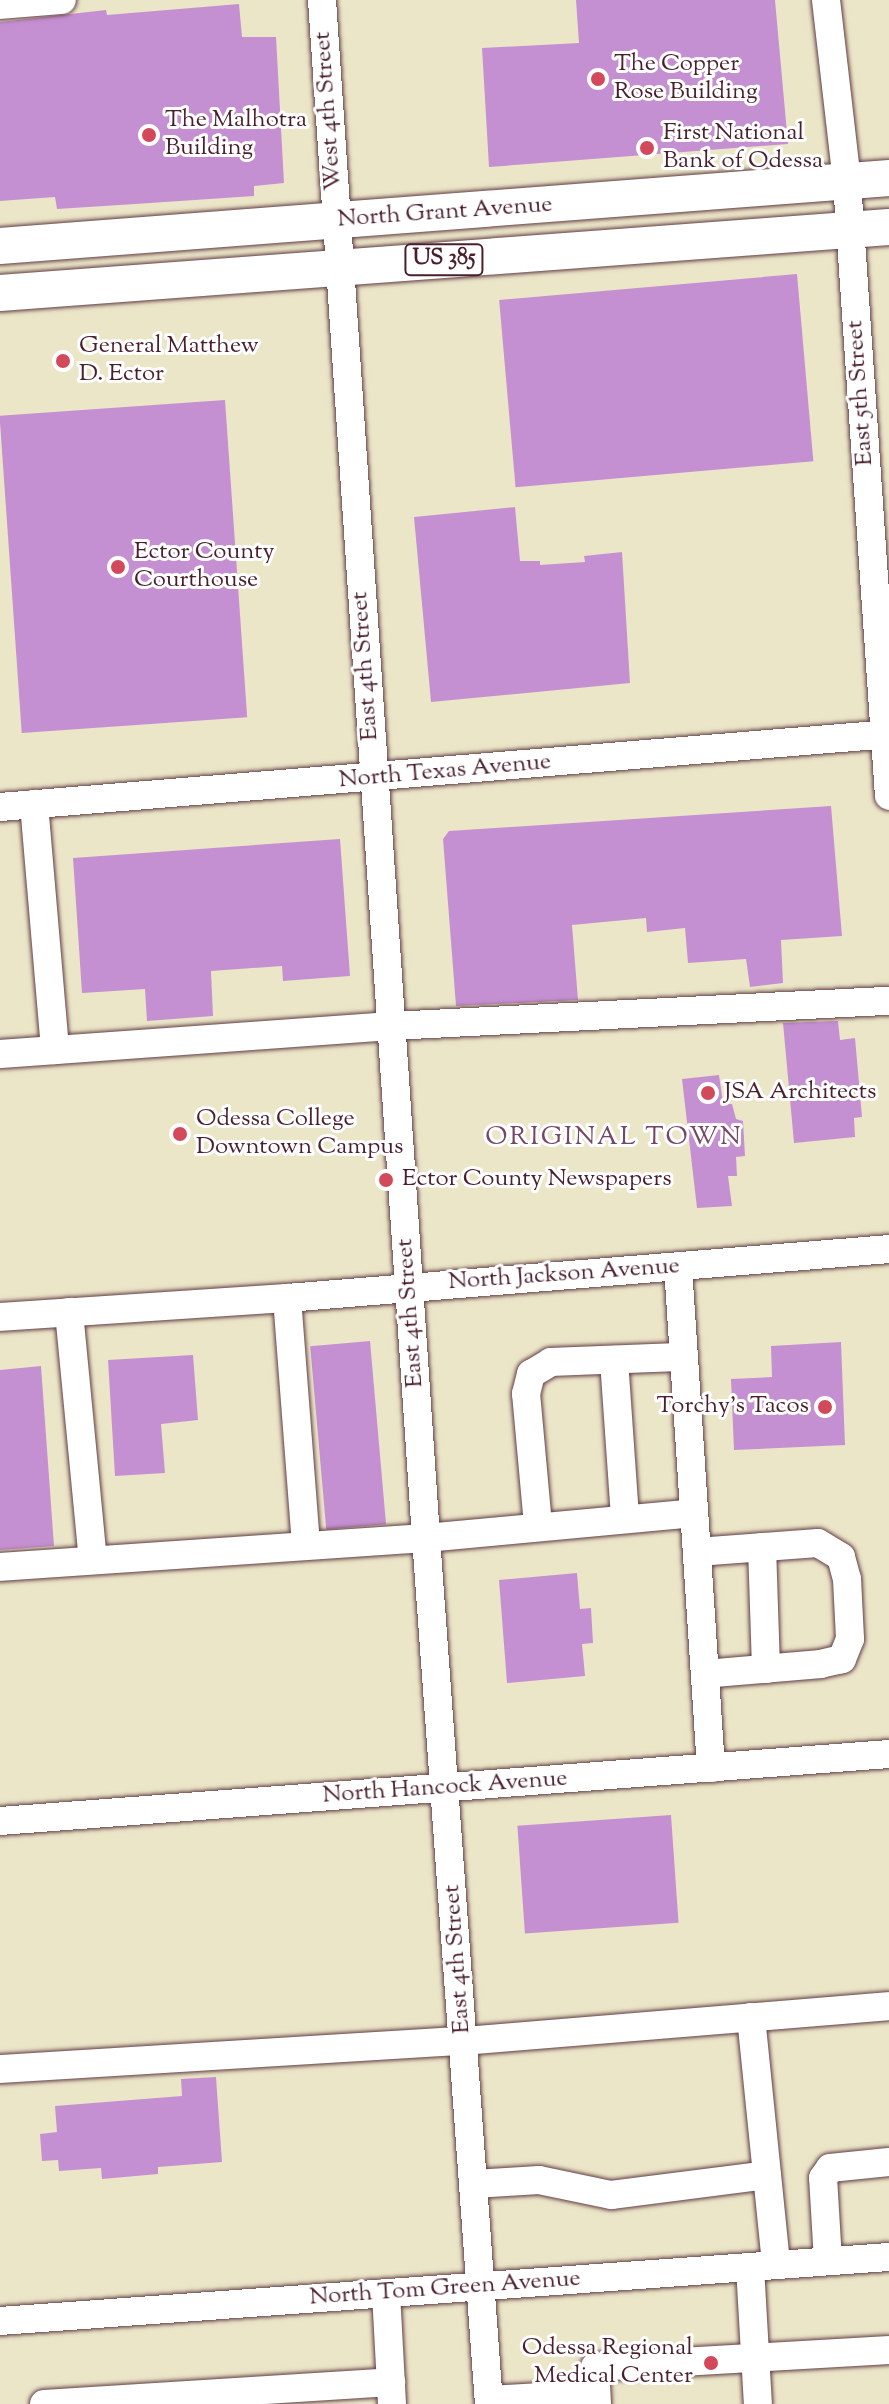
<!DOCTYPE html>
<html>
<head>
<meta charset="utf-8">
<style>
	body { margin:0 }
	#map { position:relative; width:889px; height:2404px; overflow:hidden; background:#ece6c9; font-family:"Sorts Mill Goudy",serif }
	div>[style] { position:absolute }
	.building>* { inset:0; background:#c590d1; transform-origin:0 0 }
	.roads { filter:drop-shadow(0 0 2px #623d43) drop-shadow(0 0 2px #623d43) }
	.minor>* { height:28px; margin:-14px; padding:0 14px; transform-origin:14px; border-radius:14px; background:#fff }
	.major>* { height:36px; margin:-18px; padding:0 18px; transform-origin:18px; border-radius:18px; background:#fff }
	.dots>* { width:22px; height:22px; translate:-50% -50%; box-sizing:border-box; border:4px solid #fff; border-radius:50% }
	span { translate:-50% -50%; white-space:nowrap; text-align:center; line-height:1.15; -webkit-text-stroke:6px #fff; paint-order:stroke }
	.shield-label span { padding:2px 6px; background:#fff; border:2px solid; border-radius:6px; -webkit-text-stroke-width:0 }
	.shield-label { font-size:22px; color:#4a1f2b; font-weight:700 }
	.poi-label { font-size:24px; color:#4a1f2b }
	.left { translate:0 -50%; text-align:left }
	.right { translate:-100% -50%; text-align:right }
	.street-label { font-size:24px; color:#4a1f2b }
	.neighbourhood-label { font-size:26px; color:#754765; letter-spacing:2px }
</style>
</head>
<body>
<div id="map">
	<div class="building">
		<div style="clip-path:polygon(576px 0,775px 0,788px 144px,489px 167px,482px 48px,579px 43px)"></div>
		<div style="clip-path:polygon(239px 4px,242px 37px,276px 37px,284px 183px,254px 186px,254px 196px,135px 204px,57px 209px,55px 197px,0 201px,0 22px,106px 10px,107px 15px)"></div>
		<div style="left:797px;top:274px;width:188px;height:299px;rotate:85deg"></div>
		<div style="left:225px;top:400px;width:318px;height:226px;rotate:86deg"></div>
		<div style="clip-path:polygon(515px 507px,520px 561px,540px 561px,540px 565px,585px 562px,584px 556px,622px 552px,630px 683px,431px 702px,414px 517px)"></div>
		<div style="clip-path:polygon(831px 806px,842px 936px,781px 940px,783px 983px,750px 987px,746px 959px,688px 963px,685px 928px,647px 932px,646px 918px,572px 925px,578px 1000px,456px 1006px,443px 839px,449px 831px)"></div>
		<div style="clip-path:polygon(340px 839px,350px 976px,283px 981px,282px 966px,211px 971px,213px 1016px,147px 1021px,145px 989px,82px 993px,73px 858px)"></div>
		<div style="clip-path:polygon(838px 1021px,840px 1040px,855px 1038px,862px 1117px,854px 1118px,855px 1137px,794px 1143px,783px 1023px)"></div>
		<div style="clip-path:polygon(719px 1075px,723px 1103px,732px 1104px,736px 1119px,743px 1121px,745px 1156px,736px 1157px,737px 1176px,728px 1176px,732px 1206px,697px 1208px,682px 1079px)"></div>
		<div style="left:370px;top:1341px;width:184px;height:60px;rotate:85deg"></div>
		<div style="clip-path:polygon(841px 1342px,845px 1445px,734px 1450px,731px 1379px,772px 1377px,771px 1346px)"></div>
		<div style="clip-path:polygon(193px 1355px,198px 1420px,161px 1424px,165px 1473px,115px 1476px,108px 1360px)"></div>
		<div style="clip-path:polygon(41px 1366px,54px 1546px,0 1550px,0 1370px)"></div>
		<div style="clip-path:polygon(577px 1573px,580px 1609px,591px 1608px,593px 1643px,582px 1644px,585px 1676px,507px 1683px,499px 1580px)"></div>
		<div style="left:671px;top:1815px;width:108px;height:154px;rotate:86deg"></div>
		<div style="clip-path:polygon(216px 2077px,222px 2162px,158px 2167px,158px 2174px,102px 2179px,101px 2168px,59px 2171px,58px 2160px,42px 2161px,40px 2134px,57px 2132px,55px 2106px,182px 2096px,181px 2079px)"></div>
	</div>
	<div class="roads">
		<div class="minor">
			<div style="left:322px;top:0;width:1542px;rotate:86.13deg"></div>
			<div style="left:426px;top:1538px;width:868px;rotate:85.84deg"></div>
			<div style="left:826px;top:0;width:183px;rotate:83.4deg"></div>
			<div style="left:847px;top:182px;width:615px;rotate:86.09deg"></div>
			<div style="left:0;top:5px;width:62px;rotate:-4.6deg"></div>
			<div style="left:34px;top:804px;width:247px;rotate:85.1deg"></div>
			<div style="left:0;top:807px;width:892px;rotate:-4.69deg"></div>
			<div style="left:0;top:1054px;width:392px;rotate:-4.1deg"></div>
			<div style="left:391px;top:1026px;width:499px;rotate:-2.9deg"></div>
			<div style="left:678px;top:1267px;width:502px;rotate:86.23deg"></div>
			<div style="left:287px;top:1298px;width:248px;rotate:85.6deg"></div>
			<div style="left:69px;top:1312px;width:248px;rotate:84.5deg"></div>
			<div style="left:0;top:1317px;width:288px;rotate:-3.8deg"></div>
			<div style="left:287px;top:1298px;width:604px;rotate:-4.65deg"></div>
			<div style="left:614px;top:1360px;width:158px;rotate:86deg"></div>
			<div style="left:538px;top:1525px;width:132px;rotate:-95.2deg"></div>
			<div style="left:526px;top:1394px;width:21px;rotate:-76deg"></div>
			<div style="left:531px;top:1374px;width:23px;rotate:-31deg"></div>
			<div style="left:551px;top:1362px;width:133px;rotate:-2.2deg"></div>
			<div style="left:762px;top:1547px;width:122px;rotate:88.1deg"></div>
			<div style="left:697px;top:1552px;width:121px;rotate:-4.3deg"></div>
			<div style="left:818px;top:1543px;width:27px;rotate:31deg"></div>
			<div style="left:841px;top:1557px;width:23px;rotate:75deg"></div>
			<div style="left:847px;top:1579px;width:60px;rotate:87.1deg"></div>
			<div style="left:850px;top:1639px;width:22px;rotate:112deg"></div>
			<div style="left:842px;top:1659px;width:22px;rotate:167deg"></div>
			<div style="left:821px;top:1664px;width:116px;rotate:175.1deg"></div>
			<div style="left:0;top:1567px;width:427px;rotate:-3.9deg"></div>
			<div style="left:426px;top:1538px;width:269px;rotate:-5.3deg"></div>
			<div style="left:0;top:1821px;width:892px;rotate:-4.31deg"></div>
			<div style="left:751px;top:2017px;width:249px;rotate:84.2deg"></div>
			<div style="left:0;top:2069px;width:465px;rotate:-3.5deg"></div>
			<div style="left:464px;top:2041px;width:426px;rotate:-4.7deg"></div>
			<div style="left:474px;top:2184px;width:65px;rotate:-3.5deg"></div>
			<div style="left:539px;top:2180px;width:74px;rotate:11.8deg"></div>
			<div style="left:611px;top:2195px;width:157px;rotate:-7.3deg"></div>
			<div style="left:828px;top:2261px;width:83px;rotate:-93.4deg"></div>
			<div style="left:823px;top:2178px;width:12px;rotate:-55deg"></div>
			<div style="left:830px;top:2168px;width:59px;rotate:-5.8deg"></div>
			<div style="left:750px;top:2267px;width:137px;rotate:86.7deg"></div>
			<div style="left:386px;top:2293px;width:111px;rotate:86.9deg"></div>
			<div style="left:0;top:2321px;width:891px;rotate:-4.12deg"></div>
			<div style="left:489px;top:2400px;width:107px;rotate:-3.2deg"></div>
			<div style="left:44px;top:2404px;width:348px;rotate:-3.6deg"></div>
			<div style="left:597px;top:2404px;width:37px;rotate:-93deg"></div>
			<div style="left:595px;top:2367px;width:294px;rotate:-3.3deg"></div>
		</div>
		<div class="major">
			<div style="left:0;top:246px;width:892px;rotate:-4.37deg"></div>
			<div style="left:0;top:293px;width:891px;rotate:-4.25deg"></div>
		</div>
	</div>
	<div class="dots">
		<div style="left:598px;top:79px;background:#d1495b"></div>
		<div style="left:149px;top:135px;background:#d1495b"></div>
		<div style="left:647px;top:148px;background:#d1495b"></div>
		<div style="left:63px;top:361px;background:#d1495b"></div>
		<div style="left:118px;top:567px;background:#d1495b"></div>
		<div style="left:708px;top:1093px;background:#d1495b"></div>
		<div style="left:180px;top:1134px;background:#d1495b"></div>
		<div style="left:386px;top:1180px;background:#d1495b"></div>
		<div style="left:825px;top:1407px;background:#d1495b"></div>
		<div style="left:711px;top:2363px;background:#d1495b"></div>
	</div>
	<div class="shield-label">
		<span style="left:444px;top:260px">US 385</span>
	</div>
	<div class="poi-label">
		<span class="left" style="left:614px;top:79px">The Copper<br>Rose Building</span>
		<span class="left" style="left:165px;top:135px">The Malhotra<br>Building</span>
		<span class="left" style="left:663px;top:148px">First National<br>Bank of Odessa</span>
		<span class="left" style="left:79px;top:361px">General Matthew<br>D. Ector</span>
		<span class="left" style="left:134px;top:567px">Ector County<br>Courthouse</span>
		<span class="left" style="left:724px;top:1093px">JSA Architects</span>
		<span class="left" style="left:196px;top:1134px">Odessa College<br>Downtown Campus</span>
		<span class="left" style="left:402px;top:1180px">Ector County Newspapers</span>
		<span class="right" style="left:809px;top:1407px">Torchy's Tacos</span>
		<span class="right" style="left:693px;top:2363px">Odessa Regional<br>Medical Center</span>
	</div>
	<div class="street-label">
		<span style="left:329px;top:111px;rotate:-94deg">West 4th Street</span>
		<span style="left:445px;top:213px;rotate:-4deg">North Grant Avenue</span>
		<span style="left:861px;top:393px;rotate:-94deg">East 5th Street</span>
		<span style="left:366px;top:666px;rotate:-94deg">East 4th Street</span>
		<span style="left:445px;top:772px;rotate:-5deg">North Texas Avenue</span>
		<span style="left:564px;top:1275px;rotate:-4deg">North Jackson Avenue</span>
		<span style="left:411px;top:1313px;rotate:-94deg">East 4th Street</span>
		<span style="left:445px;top:1788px;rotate:-4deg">North Hancock Avenue</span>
		<span style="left:458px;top:1959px;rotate:-94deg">East 4th Street</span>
		<span style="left:445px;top:2289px;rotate:-4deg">North Tom Green Avenue</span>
	</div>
	<div class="neighbourhood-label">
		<span style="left:614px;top:1138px">ORIGINAL TOWN</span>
	</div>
</div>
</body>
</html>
